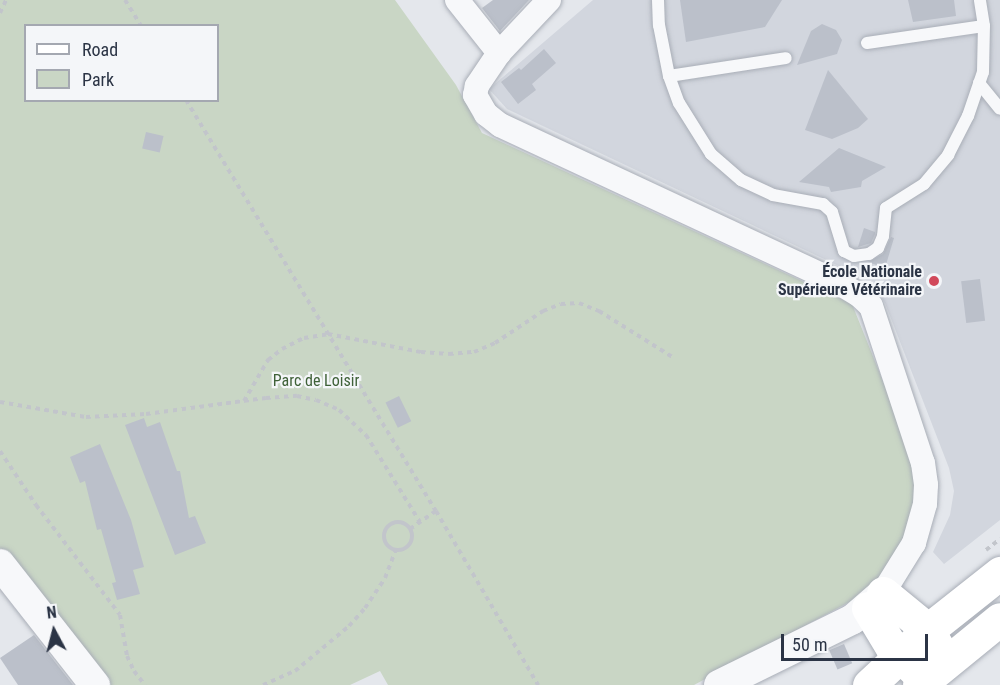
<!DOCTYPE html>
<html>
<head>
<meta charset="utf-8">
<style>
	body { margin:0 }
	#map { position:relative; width:1000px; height:685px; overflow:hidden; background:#e4e7ec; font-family:"Roboto Condensed",sans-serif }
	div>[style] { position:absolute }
	.built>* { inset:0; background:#d2d6de }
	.green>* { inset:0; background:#c9d6c5 }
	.building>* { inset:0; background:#bbc0ca; transform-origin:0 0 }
	.path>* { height:4px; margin-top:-2px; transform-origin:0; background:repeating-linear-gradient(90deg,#c2c5cb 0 4.5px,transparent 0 9px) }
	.path>.ring { margin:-2px; padding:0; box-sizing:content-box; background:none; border:4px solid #c2c5cb; border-radius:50% }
	.roads { filter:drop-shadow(0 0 2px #a9aeb7) drop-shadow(0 0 2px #a9aeb7) }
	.service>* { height:12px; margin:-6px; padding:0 6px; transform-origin:6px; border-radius:6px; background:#f7f8fa }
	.minor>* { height:24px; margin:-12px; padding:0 12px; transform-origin:12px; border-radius:12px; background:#f7f8fa }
	.tertiary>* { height:30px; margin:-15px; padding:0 15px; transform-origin:15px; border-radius:15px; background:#f7f8fa }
	.primary>* { height:33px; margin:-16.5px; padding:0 16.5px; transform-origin:16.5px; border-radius:16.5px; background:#fff }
	.dots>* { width:16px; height:16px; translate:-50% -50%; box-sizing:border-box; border:3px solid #f4f6f9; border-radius:50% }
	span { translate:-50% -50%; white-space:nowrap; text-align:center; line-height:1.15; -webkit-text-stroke:4.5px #f4f6f9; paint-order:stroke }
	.poi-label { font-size:16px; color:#2b3445; font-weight:700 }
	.right { translate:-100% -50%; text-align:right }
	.park-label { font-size:16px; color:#3f6138 }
	.legend { position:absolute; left:24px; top:24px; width:195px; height:78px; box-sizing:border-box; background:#f4f6f9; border:2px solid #a4a8b1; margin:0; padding:8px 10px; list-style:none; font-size:18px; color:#2b3445 }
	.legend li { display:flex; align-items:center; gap:12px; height:30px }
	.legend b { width:30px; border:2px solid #a4a8b1 }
	.north { position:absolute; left:24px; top:601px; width:60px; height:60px; -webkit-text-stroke:4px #f4f6f9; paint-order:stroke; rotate:353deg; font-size:16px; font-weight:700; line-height:24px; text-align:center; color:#2b3445 }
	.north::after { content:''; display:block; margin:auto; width:21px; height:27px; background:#2b3445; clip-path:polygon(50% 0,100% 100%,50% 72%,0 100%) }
	.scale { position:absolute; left:781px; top:634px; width:147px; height:27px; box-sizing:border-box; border:3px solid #2b3445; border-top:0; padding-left:8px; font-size:18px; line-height:21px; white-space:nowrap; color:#2b3445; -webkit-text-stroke:4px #f4f6f9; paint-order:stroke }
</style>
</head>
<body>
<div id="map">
	<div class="built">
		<div style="clip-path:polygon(593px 0,1000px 0,1000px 520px,944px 564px,933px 552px,950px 515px,954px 491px,949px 468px,885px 303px,874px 286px,860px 276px,507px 109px,489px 89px)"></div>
	</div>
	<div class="green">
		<div style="clip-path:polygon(evenodd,0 0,395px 0,456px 85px,482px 133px,852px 304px,915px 461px,921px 510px,881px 585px,694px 685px,388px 685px,380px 671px,350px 685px,111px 685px,0 555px,0 0,26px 26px,218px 26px,218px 100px,26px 100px,26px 26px)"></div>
	</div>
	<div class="building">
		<div style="clip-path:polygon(493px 0,529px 0,500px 31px,482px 8px)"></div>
		<div style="clip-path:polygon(680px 0,782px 0,765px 27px,686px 42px)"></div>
		<div style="clip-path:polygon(908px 0,954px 0,956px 16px,913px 22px)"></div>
		<div style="clip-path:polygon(822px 24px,836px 30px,842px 40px,837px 54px,797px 65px,811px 31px)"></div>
		<div style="clip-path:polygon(544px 49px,556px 63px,532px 84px,536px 90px,518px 104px,501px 82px,519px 68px,521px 70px)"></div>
		<div style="clip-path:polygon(828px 70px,868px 119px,858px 128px,832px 139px,805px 130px)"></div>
		<div style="left:146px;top:132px;width:18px;height:17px;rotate:13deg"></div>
		<div style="clip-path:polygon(839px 148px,886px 167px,862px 181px,861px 187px,831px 192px,829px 187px,799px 182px)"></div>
		<div style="clip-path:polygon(864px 228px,875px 232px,875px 234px,871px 243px,858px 247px)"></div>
		<div style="clip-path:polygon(891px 237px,894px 238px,885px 268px,868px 262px,883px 254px)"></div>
		<div style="left:980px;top:279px;width:42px;height:19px;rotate:83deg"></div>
		<div style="left:399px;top:396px;width:28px;height:15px;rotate:64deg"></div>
		<div style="clip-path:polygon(144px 418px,147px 427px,160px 422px,177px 471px,180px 471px,189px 518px,195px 516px,206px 543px,175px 555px,125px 425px)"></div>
		<div style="clip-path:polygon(100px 444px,131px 520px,144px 567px,133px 570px,140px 594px,117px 600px,112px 583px,116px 582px,101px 529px,97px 530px,85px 481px,80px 483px,70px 457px)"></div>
		<div style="clip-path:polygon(34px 635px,73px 685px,18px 685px,0 658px)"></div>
		<div style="left:844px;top:644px;width:21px;height:16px;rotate:67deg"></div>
	</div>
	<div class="path">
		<div style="left:125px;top:0;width:31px;rotate:58deg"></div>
		<div style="left:0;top:13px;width:14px;rotate:-65deg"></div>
		<div style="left:186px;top:100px;width:481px;rotate:58.7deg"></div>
		<div style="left:436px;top:511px;width:202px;rotate:59.6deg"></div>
		<div style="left:244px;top:401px;width:48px;rotate:-59.7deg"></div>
		<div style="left:268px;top:360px;width:18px;rotate:-38deg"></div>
		<div style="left:282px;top:349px;width:25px;rotate:-27deg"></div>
		<div style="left:304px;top:338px;width:24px;rotate:-9deg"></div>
		<div style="left:328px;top:334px;width:95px;rotate:11deg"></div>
		<div style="left:421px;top:352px;width:28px;rotate:4deg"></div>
		<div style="left:449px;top:354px;width:25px;rotate:-5deg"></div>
		<div style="left:474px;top:352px;width:23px;rotate:-23deg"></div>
		<div style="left:495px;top:343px;width:58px;rotate:-33.7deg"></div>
		<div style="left:543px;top:311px;width:19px;rotate:-21deg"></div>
		<div style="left:561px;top:304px;width:18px;rotate:-3deg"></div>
		<div style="left:579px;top:303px;width:22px;rotate:22deg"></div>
		<div style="left:599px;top:311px;width:89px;rotate:32.1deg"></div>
		<div style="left:0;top:402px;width:87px;rotate:9.9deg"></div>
		<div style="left:86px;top:417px;width:60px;rotate:-2.9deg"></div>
		<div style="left:146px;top:414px;width:121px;rotate:-7.6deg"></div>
		<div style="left:266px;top:398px;width:31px;rotate:-4deg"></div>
		<div style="left:297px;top:396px;width:19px;rotate:12deg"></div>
		<div style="left:316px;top:400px;width:25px;rotate:23deg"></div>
		<div style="left:339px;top:410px;width:37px;rotate:43deg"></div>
		<div style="left:366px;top:435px;width:102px;rotate:58.2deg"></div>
		<div style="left:0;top:451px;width:65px;rotate:56.3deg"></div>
		<div style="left:36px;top:505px;width:138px;rotate:52.6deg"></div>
		<div style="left:120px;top:615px;width:42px;rotate:80.3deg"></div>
		<div style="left:127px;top:656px;width:17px;rotate:65deg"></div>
		<div style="left:134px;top:671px;width:18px;rotate:52deg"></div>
		<div class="ring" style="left:384px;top:522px;width:24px;height:24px"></div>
		<div style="left:410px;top:529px;width:32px;rotate:-35deg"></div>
		<div style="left:986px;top:550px;width:18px;rotate:-38deg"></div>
		<div style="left:263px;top:685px;width:35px;rotate:-24deg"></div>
		<div style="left:295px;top:671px;width:70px;rotate:-39.8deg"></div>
		<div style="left:349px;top:626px;width:24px;rotate:-48deg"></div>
		<div style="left:365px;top:608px;width:36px;rotate:-56deg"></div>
		<div style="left:385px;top:578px;width:30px;rotate:-69deg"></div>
	</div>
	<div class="roads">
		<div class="service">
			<div style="left:658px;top:0;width:25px;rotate:88deg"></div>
			<div style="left:659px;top:25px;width:52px;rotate:78.9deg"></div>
			<div style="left:669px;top:76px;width:29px;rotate:70deg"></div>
			<div style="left:679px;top:103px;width:60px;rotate:57.9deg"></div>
			<div style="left:711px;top:154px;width:40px;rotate:41deg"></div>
			<div style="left:741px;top:180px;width:35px;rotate:25deg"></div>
			<div style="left:773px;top:195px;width:51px;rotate:10.2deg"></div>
			<div style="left:823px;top:204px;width:12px;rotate:42deg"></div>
			<div style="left:832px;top:212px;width:41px;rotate:72.9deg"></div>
			<div style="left:844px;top:251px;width:11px;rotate:27deg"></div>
			<div style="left:854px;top:256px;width:15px;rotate:-8deg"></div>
			<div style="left:869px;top:254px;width:11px;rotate:-34deg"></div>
			<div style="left:878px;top:248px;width:13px;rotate:-67deg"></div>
			<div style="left:883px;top:236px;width:28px;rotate:-84deg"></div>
			<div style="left:886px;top:208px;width:45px;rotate:-32.3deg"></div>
			<div style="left:924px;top:184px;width:38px;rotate:-50deg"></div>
			<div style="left:948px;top:155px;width:44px;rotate:-62.9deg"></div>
			<div style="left:968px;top:116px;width:46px;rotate:-71.2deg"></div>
			<div style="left:983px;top:72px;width:46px;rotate:-88.8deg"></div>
			<div style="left:984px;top:26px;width:26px;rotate:-99deg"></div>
			<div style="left:867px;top:43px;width:118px;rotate:-8.3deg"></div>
			<div style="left:669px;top:76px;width:118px;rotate:-8.7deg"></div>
			<div style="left:979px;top:83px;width:33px;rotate:51deg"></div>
		</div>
		<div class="minor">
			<div style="left:457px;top:0;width:68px;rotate:51.6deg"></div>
			<div style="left:549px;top:0;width:73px;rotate:133.3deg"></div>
			<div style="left:499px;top:53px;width:40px;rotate:124deg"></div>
			<div style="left:477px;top:86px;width:9px;rotate:103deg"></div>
			<div style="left:475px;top:95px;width:22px;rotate:60deg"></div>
			<div style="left:486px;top:114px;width:18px;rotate:38deg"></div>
			<div style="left:500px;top:125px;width:374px;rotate:25deg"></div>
			<div style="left:839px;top:283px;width:23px;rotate:31deg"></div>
			<div style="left:859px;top:295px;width:16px;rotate:43deg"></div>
			<div style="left:871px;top:306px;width:165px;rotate:71.7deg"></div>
			<div style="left:923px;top:463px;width:22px;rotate:82deg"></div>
			<div style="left:926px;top:485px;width:19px;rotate:93deg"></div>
			<div style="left:925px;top:504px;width:41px;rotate:105.8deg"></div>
			<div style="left:914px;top:543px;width:59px;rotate:121.8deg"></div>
		</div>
		<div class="tertiary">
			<div style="left:0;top:564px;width:154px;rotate:51.9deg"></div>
			<div style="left:719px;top:685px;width:149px;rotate:-26.2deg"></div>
			<div style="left:853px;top:619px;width:40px;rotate:-41deg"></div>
		</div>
		<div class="primary">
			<div style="left:883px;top:593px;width:58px;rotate:39.4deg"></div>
			<div style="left:928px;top:630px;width:21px;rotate:61deg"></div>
			<div style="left:868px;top:608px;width:47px;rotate:59deg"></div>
			<div style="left:892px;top:648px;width:32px;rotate:44deg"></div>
			<div style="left:869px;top:685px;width:81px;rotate:-43deg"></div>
			<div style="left:928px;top:630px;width:92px;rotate:-38.4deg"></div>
			<div style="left:919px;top:685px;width:104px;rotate:-39.2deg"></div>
		</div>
	</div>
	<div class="dots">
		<div style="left:934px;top:281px;background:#d1495b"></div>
	</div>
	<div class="poi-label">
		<span class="right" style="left:922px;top:281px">École Nationale<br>Supérieure Vétérinaire</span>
	</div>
	<div class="park-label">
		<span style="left:316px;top:381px">Parc de Loisir</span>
	</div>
	<ul class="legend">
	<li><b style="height:8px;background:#fff"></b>Road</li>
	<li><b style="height:16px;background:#c9d6c5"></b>Park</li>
	</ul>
	<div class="north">N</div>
	<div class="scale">50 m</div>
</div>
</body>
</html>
